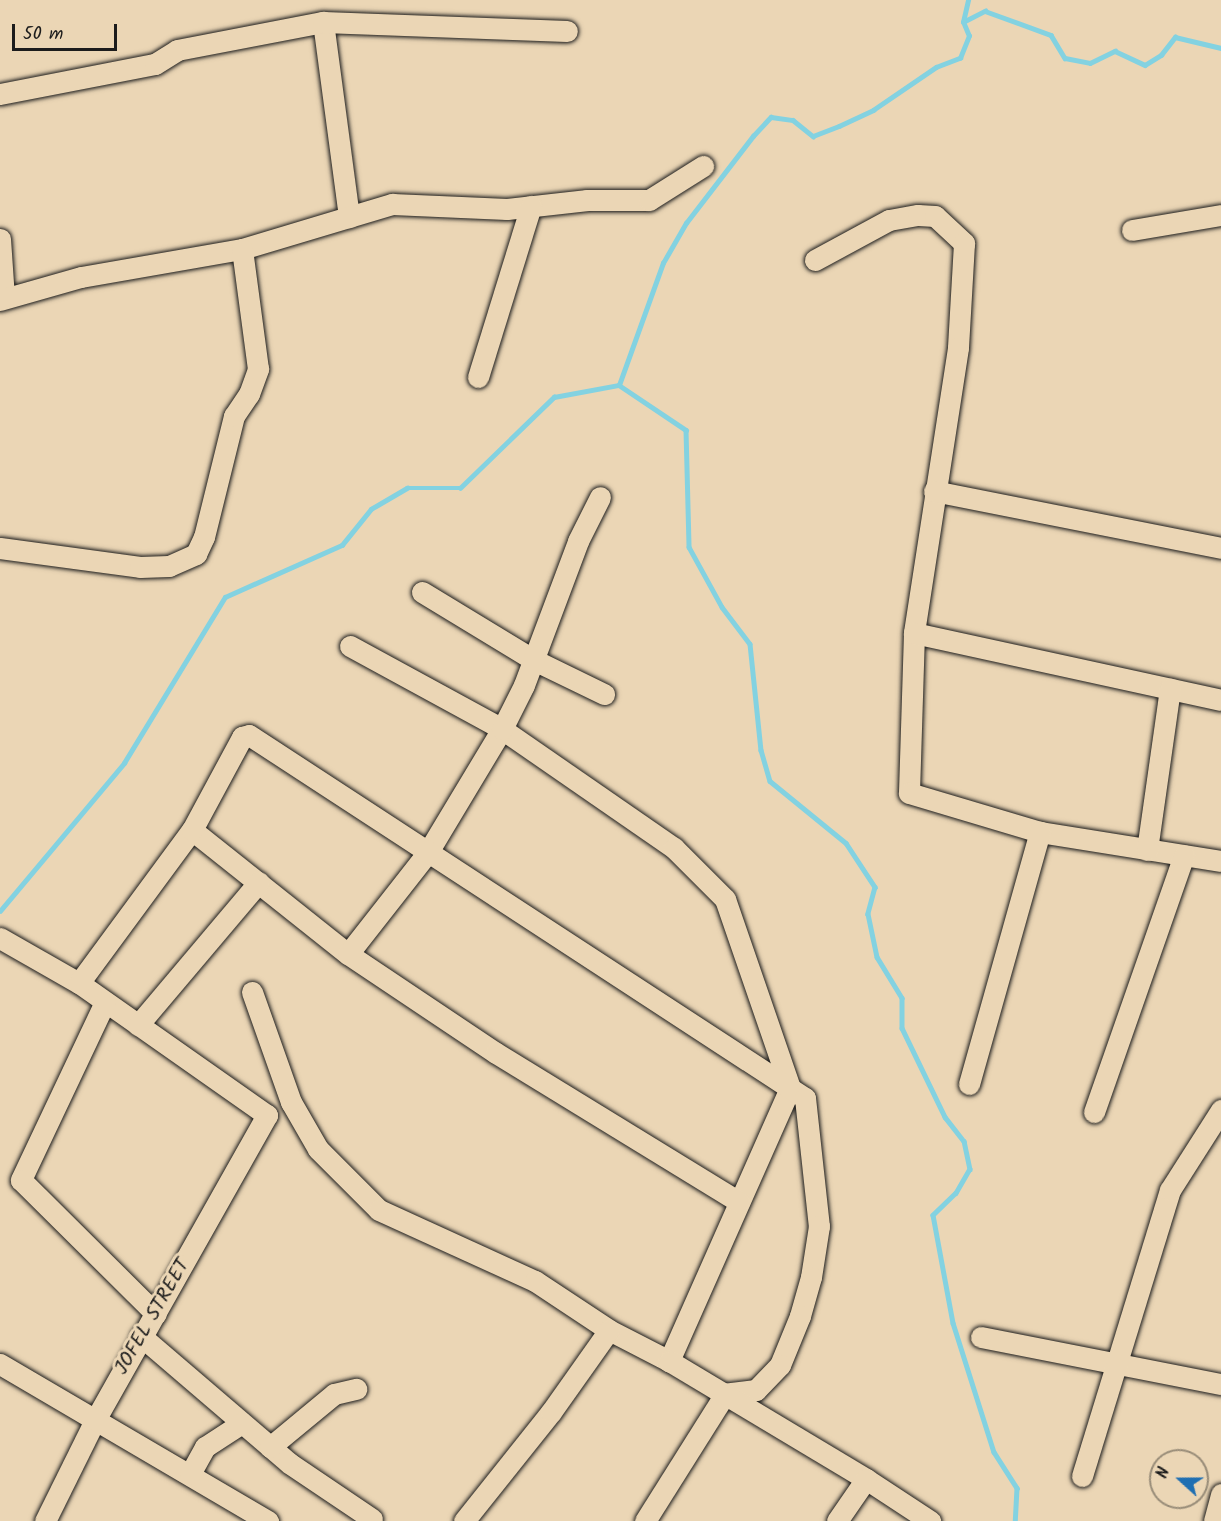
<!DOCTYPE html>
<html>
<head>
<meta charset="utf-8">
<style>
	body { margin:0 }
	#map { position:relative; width:1221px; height:1521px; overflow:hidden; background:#ebd6b5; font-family:Kalam,sans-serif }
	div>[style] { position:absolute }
	.stream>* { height:4.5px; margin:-2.25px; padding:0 2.25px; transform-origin:2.25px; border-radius:2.25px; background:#83d2e1 }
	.roads { filter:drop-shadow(0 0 2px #1c1c1c) drop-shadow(0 0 2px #1c1c1c) }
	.minor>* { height:21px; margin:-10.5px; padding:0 10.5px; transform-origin:10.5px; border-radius:10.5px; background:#ebd6b5 }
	span { translate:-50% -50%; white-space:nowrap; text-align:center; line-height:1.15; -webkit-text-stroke:6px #ebd6b5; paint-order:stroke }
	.street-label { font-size:20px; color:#1c1c1c }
	.north { position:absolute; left:1149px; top:1449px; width:60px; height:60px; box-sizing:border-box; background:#ebd6b5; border:2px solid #988c78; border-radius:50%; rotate:291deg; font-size:16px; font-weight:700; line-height:24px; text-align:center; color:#1c1c1c }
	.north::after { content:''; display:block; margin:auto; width:21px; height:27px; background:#1f6fb2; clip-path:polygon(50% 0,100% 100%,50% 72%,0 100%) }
	.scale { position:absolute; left:12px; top:24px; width:105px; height:27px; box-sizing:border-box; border:3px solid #1c1c1c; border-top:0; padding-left:8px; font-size:18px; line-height:21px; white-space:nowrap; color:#1c1c1c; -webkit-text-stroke:4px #ebd6b5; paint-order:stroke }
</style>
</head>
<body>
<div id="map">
	<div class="stream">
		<div style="left:963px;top:22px;width:25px;rotate:-27deg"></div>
		<div style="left:985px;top:11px;width:70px;rotate:20deg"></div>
		<div style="left:1051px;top:35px;width:27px;rotate:59deg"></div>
		<div style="left:1065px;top:58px;width:25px;rotate:11deg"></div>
		<div style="left:1090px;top:63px;width:28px;rotate:-26deg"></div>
		<div style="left:1115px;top:51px;width:33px;rotate:25deg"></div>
		<div style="left:1145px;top:65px;width:19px;rotate:-32deg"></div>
		<div style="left:1161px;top:55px;width:23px;rotate:-52deg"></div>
		<div style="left:1175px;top:37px;width:47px;rotate:13.4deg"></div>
		<div style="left:619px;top:385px;width:130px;rotate:-70.2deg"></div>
		<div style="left:663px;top:263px;width:46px;rotate:-60.1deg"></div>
		<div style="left:686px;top:223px;width:110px;rotate:-52.4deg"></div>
		<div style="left:753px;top:136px;width:26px;rotate:-47deg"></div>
		<div style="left:771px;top:117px;width:22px;rotate:8deg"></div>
		<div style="left:793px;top:120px;width:26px;rotate:39deg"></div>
		<div style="left:813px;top:136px;width:28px;rotate:-21deg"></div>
		<div style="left:839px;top:126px;width:38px;rotate:-25deg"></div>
		<div style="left:873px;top:110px;width:76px;rotate:-34.3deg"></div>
		<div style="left:936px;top:67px;width:26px;rotate:-21deg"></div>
		<div style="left:960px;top:58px;width:24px;rotate:-68deg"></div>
		<div style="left:969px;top:36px;width:15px;rotate:-113deg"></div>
		<div style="left:963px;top:22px;width:23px;rotate:-77deg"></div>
		<div style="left:0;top:911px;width:193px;rotate:-50deg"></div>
		<div style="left:124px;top:763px;width:194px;rotate:-58.7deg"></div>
		<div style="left:225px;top:597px;width:128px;rotate:-24deg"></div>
		<div style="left:342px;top:545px;width:46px;rotate:-51.1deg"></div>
		<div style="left:371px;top:509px;width:42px;rotate:-30.3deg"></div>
		<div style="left:407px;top:488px;width:53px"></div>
		<div style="left:460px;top:488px;width:131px;rotate:-44.1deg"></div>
		<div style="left:554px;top:397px;width:66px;rotate:-10.5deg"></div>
		<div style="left:619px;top:385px;width:81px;rotate:33.9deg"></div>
		<div style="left:686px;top:430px;width:117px;rotate:88.5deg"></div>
		<div style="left:689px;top:547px;width:68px;rotate:61.2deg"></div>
		<div style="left:722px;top:607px;width:46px;rotate:52.9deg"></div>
		<div style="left:750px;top:644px;width:107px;rotate:84.1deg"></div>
		<div style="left:761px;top:750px;width:32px;rotate:74deg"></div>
		<div style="left:770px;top:781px;width:98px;rotate:39.2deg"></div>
		<div style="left:846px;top:843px;width:53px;rotate:56.6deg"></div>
		<div style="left:875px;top:887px;width:28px;rotate:105deg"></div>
		<div style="left:868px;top:914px;width:44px;rotate:78.2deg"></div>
		<div style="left:877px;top:957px;width:48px;rotate:58.6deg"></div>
		<div style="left:902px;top:998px;width:30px;rotate:90deg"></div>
		<div style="left:902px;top:1028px;width:99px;rotate:64.2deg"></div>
		<div style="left:945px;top:1117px;width:31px;rotate:52deg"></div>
		<div style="left:964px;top:1141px;width:29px;rotate:78deg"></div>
		<div style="left:970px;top:1169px;width:28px;rotate:120deg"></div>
		<div style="left:956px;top:1193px;width:32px;rotate:136deg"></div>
		<div style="left:933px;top:1215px;width:110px;rotate:79.5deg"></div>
		<div style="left:953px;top:1323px;width:135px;rotate:72.4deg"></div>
		<div style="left:994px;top:1452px;width:43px;rotate:57.4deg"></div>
		<div style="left:1017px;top:1488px;width:33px;rotate:93deg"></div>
	</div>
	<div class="roads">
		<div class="minor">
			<div style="left:323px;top:22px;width:197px;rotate:82.4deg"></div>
			<div style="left:0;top:94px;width:158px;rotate:-11deg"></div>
			<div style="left:155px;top:64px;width:26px;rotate:-32deg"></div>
			<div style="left:177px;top:50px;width:149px;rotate:-10.9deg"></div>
			<div style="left:323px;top:22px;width:244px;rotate:2.1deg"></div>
			<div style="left:1132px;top:230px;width:90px;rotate:-9.6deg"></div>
			<div style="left:0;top:239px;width:59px;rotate:86.1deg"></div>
			<div style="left:815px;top:260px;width:84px;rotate:-28.4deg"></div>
			<div style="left:889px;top:220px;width:29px;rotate:-10deg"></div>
			<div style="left:918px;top:215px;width:17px;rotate:3deg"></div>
			<div style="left:935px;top:216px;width:40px;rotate:43deg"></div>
			<div style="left:964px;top:243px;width:105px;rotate:93.3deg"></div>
			<div style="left:958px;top:348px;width:288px;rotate:98.8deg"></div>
			<div style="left:914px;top:633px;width:160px;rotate:91.8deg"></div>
			<div style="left:909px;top:793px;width:137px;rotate:16.6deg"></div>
			<div style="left:1040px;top:832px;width:183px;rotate:9.1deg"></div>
			<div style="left:0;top:300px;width:84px;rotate:-15.9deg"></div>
			<div style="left:81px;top:277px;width:163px;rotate:-9.9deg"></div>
			<div style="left:242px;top:249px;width:157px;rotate:-16.7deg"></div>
			<div style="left:392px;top:204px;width:115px;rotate:2.5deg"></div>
			<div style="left:507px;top:209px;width:81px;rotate:-6.4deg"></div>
			<div style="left:587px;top:200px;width:62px"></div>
			<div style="left:649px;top:200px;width:64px;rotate:-32.2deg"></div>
			<div style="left:478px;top:377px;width:179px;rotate:-72.8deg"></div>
			<div style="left:934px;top:491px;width:293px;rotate:11.2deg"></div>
			<div style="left:0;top:548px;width:141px;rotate:7.7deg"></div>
			<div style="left:140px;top:567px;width:29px;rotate:-2deg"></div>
			<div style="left:169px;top:566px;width:30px;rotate:-24deg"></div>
			<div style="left:196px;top:554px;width:19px;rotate:-65deg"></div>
			<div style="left:204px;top:537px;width:125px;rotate:-76.1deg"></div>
			<div style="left:234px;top:416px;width:27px;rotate:-56deg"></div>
			<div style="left:249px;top:394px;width:27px;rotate:-70deg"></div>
			<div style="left:258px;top:369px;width:121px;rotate:-97.6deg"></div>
			<div style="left:422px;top:592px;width:131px;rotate:31.3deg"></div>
			<div style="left:534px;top:660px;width:78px;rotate:25.9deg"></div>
			<div style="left:914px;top:633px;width:314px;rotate:12.3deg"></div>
			<div style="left:350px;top:646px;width:173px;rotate:28.6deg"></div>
			<div style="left:502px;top:729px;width:209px;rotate:34.7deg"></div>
			<div style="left:674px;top:848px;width:72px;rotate:45deg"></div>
			<div style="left:725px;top:899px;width:200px;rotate:71deg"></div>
			<div style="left:790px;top:1088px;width:299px;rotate:113.9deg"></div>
			<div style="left:192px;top:830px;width:199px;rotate:38.5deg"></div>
			<div style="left:348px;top:954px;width:178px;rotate:33.8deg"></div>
			<div style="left:496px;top:1053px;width:285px;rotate:31.5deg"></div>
			<div style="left:1147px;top:850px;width:163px;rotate:-81.9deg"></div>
			<div style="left:0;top:938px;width:91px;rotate:29.7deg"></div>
			<div style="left:79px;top:983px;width:230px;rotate:35.1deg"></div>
			<div style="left:267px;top:1115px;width:350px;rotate:119.4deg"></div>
			<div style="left:95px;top:1420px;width:113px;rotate:116.3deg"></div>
			<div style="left:348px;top:954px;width:130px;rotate:-51.9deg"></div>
			<div style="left:428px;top:852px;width:144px;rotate:-59deg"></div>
			<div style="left:502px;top:729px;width:49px;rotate:-63.4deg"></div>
			<div style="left:524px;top:685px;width:154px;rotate:-69.4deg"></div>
			<div style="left:578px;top:541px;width:49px;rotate:-63.4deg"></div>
			<div style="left:79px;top:983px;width:190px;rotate:-53.6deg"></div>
			<div style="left:192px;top:830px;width:106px;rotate:-61.7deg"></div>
			<div style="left:242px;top:737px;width:7px;rotate:-16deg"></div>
			<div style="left:249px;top:735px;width:664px;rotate:33.14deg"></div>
			<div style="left:805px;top:1098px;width:129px;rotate:83.8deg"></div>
			<div style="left:819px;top:1226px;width:52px;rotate:98.9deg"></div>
			<div style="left:811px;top:1277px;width:41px;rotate:105.8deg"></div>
			<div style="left:800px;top:1316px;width:53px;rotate:112.2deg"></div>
			<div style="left:780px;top:1365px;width:35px;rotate:134deg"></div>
			<div style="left:756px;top:1390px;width:31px;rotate:173deg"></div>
			<div style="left:725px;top:1394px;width:150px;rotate:122.2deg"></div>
			<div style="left:252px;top:992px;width:117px;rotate:70.5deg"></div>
			<div style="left:291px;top:1102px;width:54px;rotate:60.1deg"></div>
			<div style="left:318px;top:1149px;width:86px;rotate:45deg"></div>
			<div style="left:379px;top:1210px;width:171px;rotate:24.5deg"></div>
			<div style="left:535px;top:1281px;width:89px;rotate:33.5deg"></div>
			<div style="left:609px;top:1330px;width:68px;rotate:27.3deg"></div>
			<div style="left:669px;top:1361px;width:230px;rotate:30.9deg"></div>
			<div style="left:866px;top:1479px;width:77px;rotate:33.3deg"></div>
			<div style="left:105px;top:1002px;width:197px;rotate:115.3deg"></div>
			<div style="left:21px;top:1180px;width:190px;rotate:44.8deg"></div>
			<div style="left:138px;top:1025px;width:187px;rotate:-49.8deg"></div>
			<div style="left:969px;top:1084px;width:262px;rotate:-74.3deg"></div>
			<div style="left:1094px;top:1112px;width:272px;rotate:-70.7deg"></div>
			<div style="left:141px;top:1336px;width:195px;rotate:40.6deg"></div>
			<div style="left:289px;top:1463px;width:100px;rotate:34deg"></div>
			<div style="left:981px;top:1337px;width:245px;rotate:11.1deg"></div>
			<div style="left:0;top:1364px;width:311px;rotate:30.4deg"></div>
			<div style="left:270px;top:1447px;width:83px;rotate:-39.6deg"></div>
			<div style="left:334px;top:1394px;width:23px;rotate:-13deg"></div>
			<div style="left:190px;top:1474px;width:31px;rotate:-61deg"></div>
			<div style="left:205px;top:1447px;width:44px;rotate:-33deg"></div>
			<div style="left:1082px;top:1476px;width:299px;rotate:-72.9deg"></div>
			<div style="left:1170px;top:1190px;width:95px;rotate:-57.5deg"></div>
			<div style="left:464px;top:1521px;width:139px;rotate:-51.4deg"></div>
			<div style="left:551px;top:1412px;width:100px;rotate:-54.7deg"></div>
			<div style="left:837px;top:1521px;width:51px;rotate:-55.4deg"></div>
			<div style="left:1214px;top:1521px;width:28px;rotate:-75deg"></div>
		</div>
	</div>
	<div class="street-label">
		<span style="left:153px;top:1317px;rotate:-60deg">JOFEL STREET</span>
	</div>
	<div class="north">N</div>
	<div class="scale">50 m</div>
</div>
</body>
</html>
